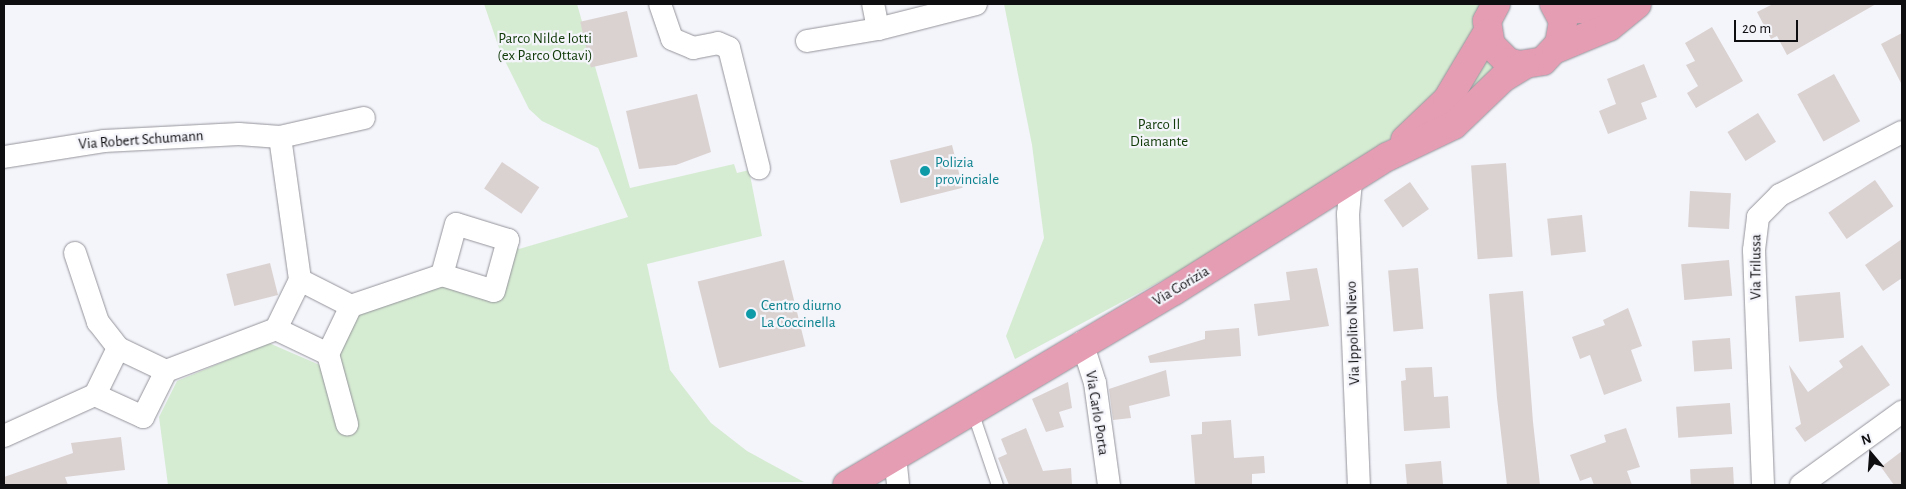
<!DOCTYPE html>
<html>
<head>
<meta charset="utf-8">
<style>
	body { margin:0 }
	#map { position:relative; width:1906px; height:489px; overflow:hidden; background:#f4f4fb; font-family:"Alegreya Sans",sans-serif }
	div>[style] { position:absolute }
	.green>* { inset:0; background:#d6ecd2 }
	.building>* { inset:0; background:#dad2d0; transform-origin:0 0 }
	.roads { filter:drop-shadow(0 0 1px #94949b) drop-shadow(0 0 1px #94949b) }
	.lane>* { height:11px; margin:-5.5px; padding:0 5.5px; transform-origin:5.5px; border-radius:5.5px; background:#fff }
	.street>* { height:22px; margin:-11px; padding:0 11px; transform-origin:11px; border-radius:11px; background:#fff }
	.primary>* { height:28px; margin:-14px; padding:0 14px; transform-origin:14px; border-radius:14px; background:#e49db3 }
	.dots>* { width:14px; height:14px; translate:-50% -50%; box-sizing:border-box; border:2px solid #f4f4fb; border-radius:50% }
	span { translate:-50% -50%; white-space:nowrap; text-align:center; line-height:1.15; -webkit-text-stroke:4.5px #f4f4fb; paint-order:stroke }
	.park-label { font-size:15px; color:#103a07 }
	.street-label { font-size:15px; color:#0e0e10 }
	.culture-label { font-size:15px; color:#0d838f }
	.left { translate:0 -50%; text-align:left }
	.frame { position:absolute; inset:0; border:5px solid #0e0e10; pointer-events:none }
	.north { position:absolute; left:1846px; top:429px; width:50px; height:50px; -webkit-text-stroke:4px #f4f4fb; paint-order:stroke; rotate:342deg; font-size:14px; font-weight:700; line-height:20px; text-align:center; color:#0e0e10 }
	.north::after { content:''; display:block; margin:auto; width:18px; height:22px; background:#0e0e10; clip-path:polygon(50% 0,100% 100%,50% 72%,0 100%) }
	.scale { position:absolute; left:1734px; top:20px; width:64px; height:22px; box-sizing:border-box; border:2px solid #0e0e10; border-top:0; padding-left:6px; font-size:15px; line-height:18px; white-space:nowrap; color:#0e0e10; -webkit-text-stroke:4px #f4f4fb; paint-order:stroke }
</style>
</head>
<body>
<div id="map">
	<div class="green">
		<div style="clip-path:polygon(484px 4px,577px 4px,630px 188px,734px 164px,737px 173px,749px 170px,762px 236px,647px 264px,670px 370px,711px 423px,747px 451px,804px 482px,168px 485px,159px 417px,177px 381px,269px 343px,329px 369px,351px 306px,442px 275px,494px 291px,508px 240px,519px 249px,628px 217px,598px 148px,542px 121px,529px 109px,500px 51px)"></div>
		<div style="clip-path:polygon(1004px 4px,1495px 4px,1503px 68px,1178px 272px,1015px 359px,1006px 336px,1044px 238px,1032px 145px)"></div>
	</div>
	<div class="building">
		<div style="clip-path:polygon(1773px 4px,1876px 4px,1787px 55px,1777px 36px,1771px 39px,1757px 12px)"></div>
		<div style="left:627px;top:11px;width:47px;height:48px;rotate:77deg"></div>
		<div style="clip-path:polygon(1712px 27px,1743px 81px,1696px 108px,1687px 93px,1698px 86px,1686px 65px,1695px 61px,1685px 43px)"></div>
		<div style="clip-path:polygon(1902px 33px,1902px 85px,1881px 44px)"></div>
		<div style="clip-path:polygon(1644px 64px,1657px 97px,1641px 103px,1647px 119px,1608px 134px,1599px 111px,1616px 104px,1607px 79px)"></div>
		<div style="left:1834px;top:74px;width:54px;height:42px;rotate:61deg"></div>
		<div style="clip-path:polygon(697px 94px,711px 152px,676px 165px,639px 169px,626px 111px)"></div>
		<div style="left:1758px;top:113px;width:34px;height:36px;rotate:58deg"></div>
		<div style="left:952px;top:145px;width:44px;height:64px;rotate:76deg"></div>
		<div style="left:502px;top:162px;width:45px;height:32px;rotate:34deg"></div>
		<div style="left:1506px;top:163px;width:94px;height:35px;rotate:86deg"></div>
		<div style="left:1875px;top:180px;width:32px;height:57px;rotate:55deg"></div>
		<div style="left:1410px;top:182px;width:33px;height:32px;rotate:55deg"></div>
		<div style="left:1690px;top:191px;width:41px;height:36px;rotate:3deg"></div>
		<div style="left:1582px;top:215px;width:37px;height:35px;rotate:84deg"></div>
		<div style="clip-path:polygon(1902px 239px,1902px 278px,1883px 291px,1865px 265px)"></div>
		<div style="left:784px;top:260px;width:89px;height:89px;rotate:76deg"></div>
		<div style="left:1729px;top:260px;width:36px;height:48px;rotate:85deg"></div>
		<div style="left:270px;top:263px;width:33px;height:45px;rotate:76deg"></div>
		<div style="clip-path:polygon(1317px 268px,1329px 326px,1258px 336px,1254px 304px,1290px 300px,1286px 272px)"></div>
		<div style="left:1418px;top:268px;width:61px;height:30px;rotate:85deg"></div>
		<div style="clip-path:polygon(1523px 291px,1533px 422px,1540px 485px,1507px 485px,1497px 398px,1489px 294px)"></div>
		<div style="left:1840px;top:292px;width:46px;height:45px;rotate:85deg"></div>
		<div style="clip-path:polygon(1628px 308px,1642px 346px,1631px 350px,1642px 381px,1604px 395px,1590px 355px,1580px 359px,1572px 337px,1605px 325px,1603px 320px)"></div>
		<div style="clip-path:polygon(1239px 328px,1241px 356px,1150px 363px,1148px 356px,1205px 339px,1205px 331px)"></div>
		<div style="left:1730px;top:338px;width:31px;height:38px;rotate:86deg"></div>
		<div style="clip-path:polygon(1862px 345px,1890px 385px,1805px 442px,1795px 428px,1801px 424px,1789px 365px,1808px 392px,1843px 367px,1839px 361px)"></div>
		<div style="clip-path:polygon(1432px 367px,1434px 397px,1448px 396px,1450px 428px,1404px 431px,1401px 381px,1406px 380px,1405px 368px)"></div>
		<div style="clip-path:polygon(1166px 370px,1170px 396px,1129px 406px,1131px 418px,1113px 420px,1109px 389px)"></div>
		<div style="clip-path:polygon(1068px 382px,1072px 408px,1059px 412px,1064px 427px,1046px 432px,1032px 399px)"></div>
		<div style="left:1730px;top:403px;width:31px;height:54px;rotate:86deg"></div>
		<div style="clip-path:polygon(1231px 420px,1234px 458px,1264px 456px,1265px 473px,1252px 474px,1252px 485px,1195px 485px,1191px 435px,1202px 434px,1202px 422px)"></div>
		<div style="clip-path:polygon(1026px 428px,1043px 471px,1071px 468px,1072px 485px,1009px 485px,998px 458px,1007px 454px,1001px 439px)"></div>
		<div style="clip-path:polygon(1626px 428px,1640px 467px,1627px 471px,1632px 485px,1594px 485px,1591px 477px,1580px 481px,1570px 455px,1606px 442px,1604px 435px)"></div>
		<div style="clip-path:polygon(121px 437px,125px 470px,65px 477px,68px 485px,4px 485px,4px 477px,73px 453px,71px 443px)"></div>
		<div style="clip-path:polygon(1902px 451px,1902px 485px,1894px 485px,1881px 467px)"></div>
		<div style="left:1441px;top:461px;width:24px;height:36px;rotate:85deg"></div>
		<div style="left:1733px;top:467px;width:18px;height:43px;rotate:87deg"></div>
	</div>
	<div class="roads">
		<div class="lane">
			<div style="left:972px;top:411px;width:78px;rotate:71.3deg"></div>
		</div>
		<div class="street">
			<div style="left:660px;top:4px;width:37px;rotate:71deg"></div>
			<div style="left:672px;top:39px;width:23px;rotate:23deg"></div>
			<div style="left:693px;top:48px;width:25px;rotate:-11deg"></div>
			<div style="left:718px;top:43px;width:12px;rotate:24deg"></div>
			<div style="left:729px;top:48px;width:124px;rotate:76deg"></div>
			<div style="left:878px;top:29px;width:101px;rotate:-14.3deg"></div>
			<div style="left:807px;top:41px;width:72px;rotate:-9.6deg"></div>
			<div style="left:878px;top:29px;width:25px;rotate:-101deg"></div>
			<div style="left:280px;top:137px;width:144px;rotate:82deg"></div>
			<div style="left:4px;top:157px;width:101px;rotate:-9.1deg"></div>
			<div style="left:104px;top:141px;width:135px;rotate:-3deg"></div>
			<div style="left:239px;top:134px;width:41px;rotate:4.2deg"></div>
			<div style="left:280px;top:137px;width:86px;rotate:-12.7deg"></div>
			<div style="left:1351px;top:181px;width:33px;rotate:95deg"></div>
			<div style="left:1348px;top:214px;width:271px;rotate:87.7deg"></div>
			<div style="left:75px;top:253px;width:73px;rotate:71.6deg"></div>
			<div style="left:98px;top:322px;width:33px;rotate:52deg"></div>
			<div style="left:276px;top:329px;width:58px;rotate:25.7deg"></div>
			<div style="left:328px;top:354px;width:53px;rotate:-64.4deg"></div>
			<div style="left:1082px;top:342px;width:43px;rotate:72.4deg"></div>
			<div style="left:1095px;top:383px;width:103px;rotate:82.2deg"></div>
			<div style="left:328px;top:354px;width:73px;rotate:74.8deg"></div>
			<div style="left:95px;top:395px;width:53px;rotate:24.6deg"></div>
			<div style="left:143px;top:417px;width:51px;rotate:-63.4deg"></div>
			<div style="left:4px;top:436px;width:100px;rotate:-24.3deg"></div>
			<div style="left:95px;top:395px;width:52px;rotate:-63.9deg"></div>
			<div style="left:118px;top:348px;width:53px;rotate:25.6deg"></div>
			<div style="left:166px;top:371px;width:118px;rotate:-20.9deg"></div>
			<div style="left:276px;top:329px;width:55px;rotate:-63.9deg"></div>
			<div style="left:300px;top:280px;width:57px;rotate:27deg"></div>
			<div style="left:351px;top:306px;width:96px;rotate:-18.8deg"></div>
			<div style="left:442px;top:275px;width:54px;rotate:17.1deg"></div>
			<div style="left:494px;top:291px;width:53px;rotate:-74.6deg"></div>
			<div style="left:508px;top:240px;width:54px;rotate:-162.9deg"></div>
			<div style="left:456px;top:224px;width:53px;rotate:105.4deg"></div>
			<div style="left:895px;top:456px;width:29px;rotate:84deg"></div>
			<div style="left:1763px;top:485px;width:235px;rotate:-92.2deg"></div>
			<div style="left:1754px;top:250px;width:33px;rotate:-83deg"></div>
			<div style="left:1758px;top:217px;width:31px;rotate:-45deg"></div>
			<div style="left:1780px;top:195px;width:137px;rotate:-27.3deg"></div>
			<div style="left:1801px;top:485px;width:125px;rotate:-35.9deg"></div>
		</div>
		<div class="primary">
			<div style="left:1496px;top:4px;width:19px;rotate:118deg"></div>
			<div style="left:1487px;top:21px;width:24px;rotate:81deg"></div>
			<div style="left:1491px;top:45px;width:24px;rotate:45deg"></div>
			<div style="left:1508px;top:62px;width:11px;rotate:15deg"></div>
			<div style="left:1519px;top:65px;width:24px;rotate:-9deg"></div>
			<div style="left:1543px;top:61px;width:23px;rotate:-47deg"></div>
			<div style="left:1559px;top:44px;width:23px;rotate:-80deg"></div>
			<div style="left:1563px;top:21px;width:19px;rotate:-118deg"></div>
			<div style="left:1559px;top:10px;width:72px;rotate:-2.4deg"></div>
			<div style="left:1556px;top:49px;width:57px;rotate:-22.5deg"></div>
			<div style="left:1609px;top:27px;width:36px;rotate:-39deg"></div>
			<div style="left:1405px;top:140px;width:58px;rotate:-43.6deg"></div>
			<div style="left:1447px;top:100px;width:78px;rotate:-59.2deg"></div>
			<div style="left:847px;top:485px;width:380px;rotate:-30.7deg"></div>
			<div style="left:1174px;top:291px;width:252px;rotate:-32.2deg"></div>
			<div style="left:1387px;top:157px;width:74px;rotate:-25.5deg"></div>
			<div style="left:1454px;top:125px;width:68px;rotate:-43.8deg"></div>
			<div style="left:1503px;top:78px;width:26px;rotate:-31deg"></div>
		</div>
	</div>
	<div class="dots">
		<div style="left:925px;top:171px;background:#0f9aa8"></div>
		<div style="left:751px;top:314px;background:#0f9aa8"></div>
	</div>
	<div class="park-label">
		<span style="left:545px;top:47px">Parco Nilde Iotti<br>(ex Parco Ottavi)</span>
		<span style="left:1159px;top:133px">Parco Il<br>Diamante</span>
	</div>
	<div class="street-label">
		<span style="left:141px;top:140px;rotate:-4deg">Via Robert Schumann</span>
		<span style="left:1756px;top:267px;rotate:-90deg">Via Trilussa</span>
		<span style="left:1181px;top:286px;rotate:-31deg">Via Gorizia</span>
		<span style="left:1353px;top:333px;rotate:-92deg">Via Ippolito Nievo</span>
		<span style="left:1097px;top:413px;rotate:81deg">Via Carlo Porta</span>
	</div>
	<div class="culture-label">
		<span class="left" style="left:935px;top:171px">Polizia<br>provinciale</span>
		<span class="left" style="left:761px;top:314px">Centro diurno<br>La Coccinella</span>
	</div>
	<div class="frame"></div>
	<div class="north">N</div>
	<div class="scale">20 m</div>
</div>
</body>
</html>
